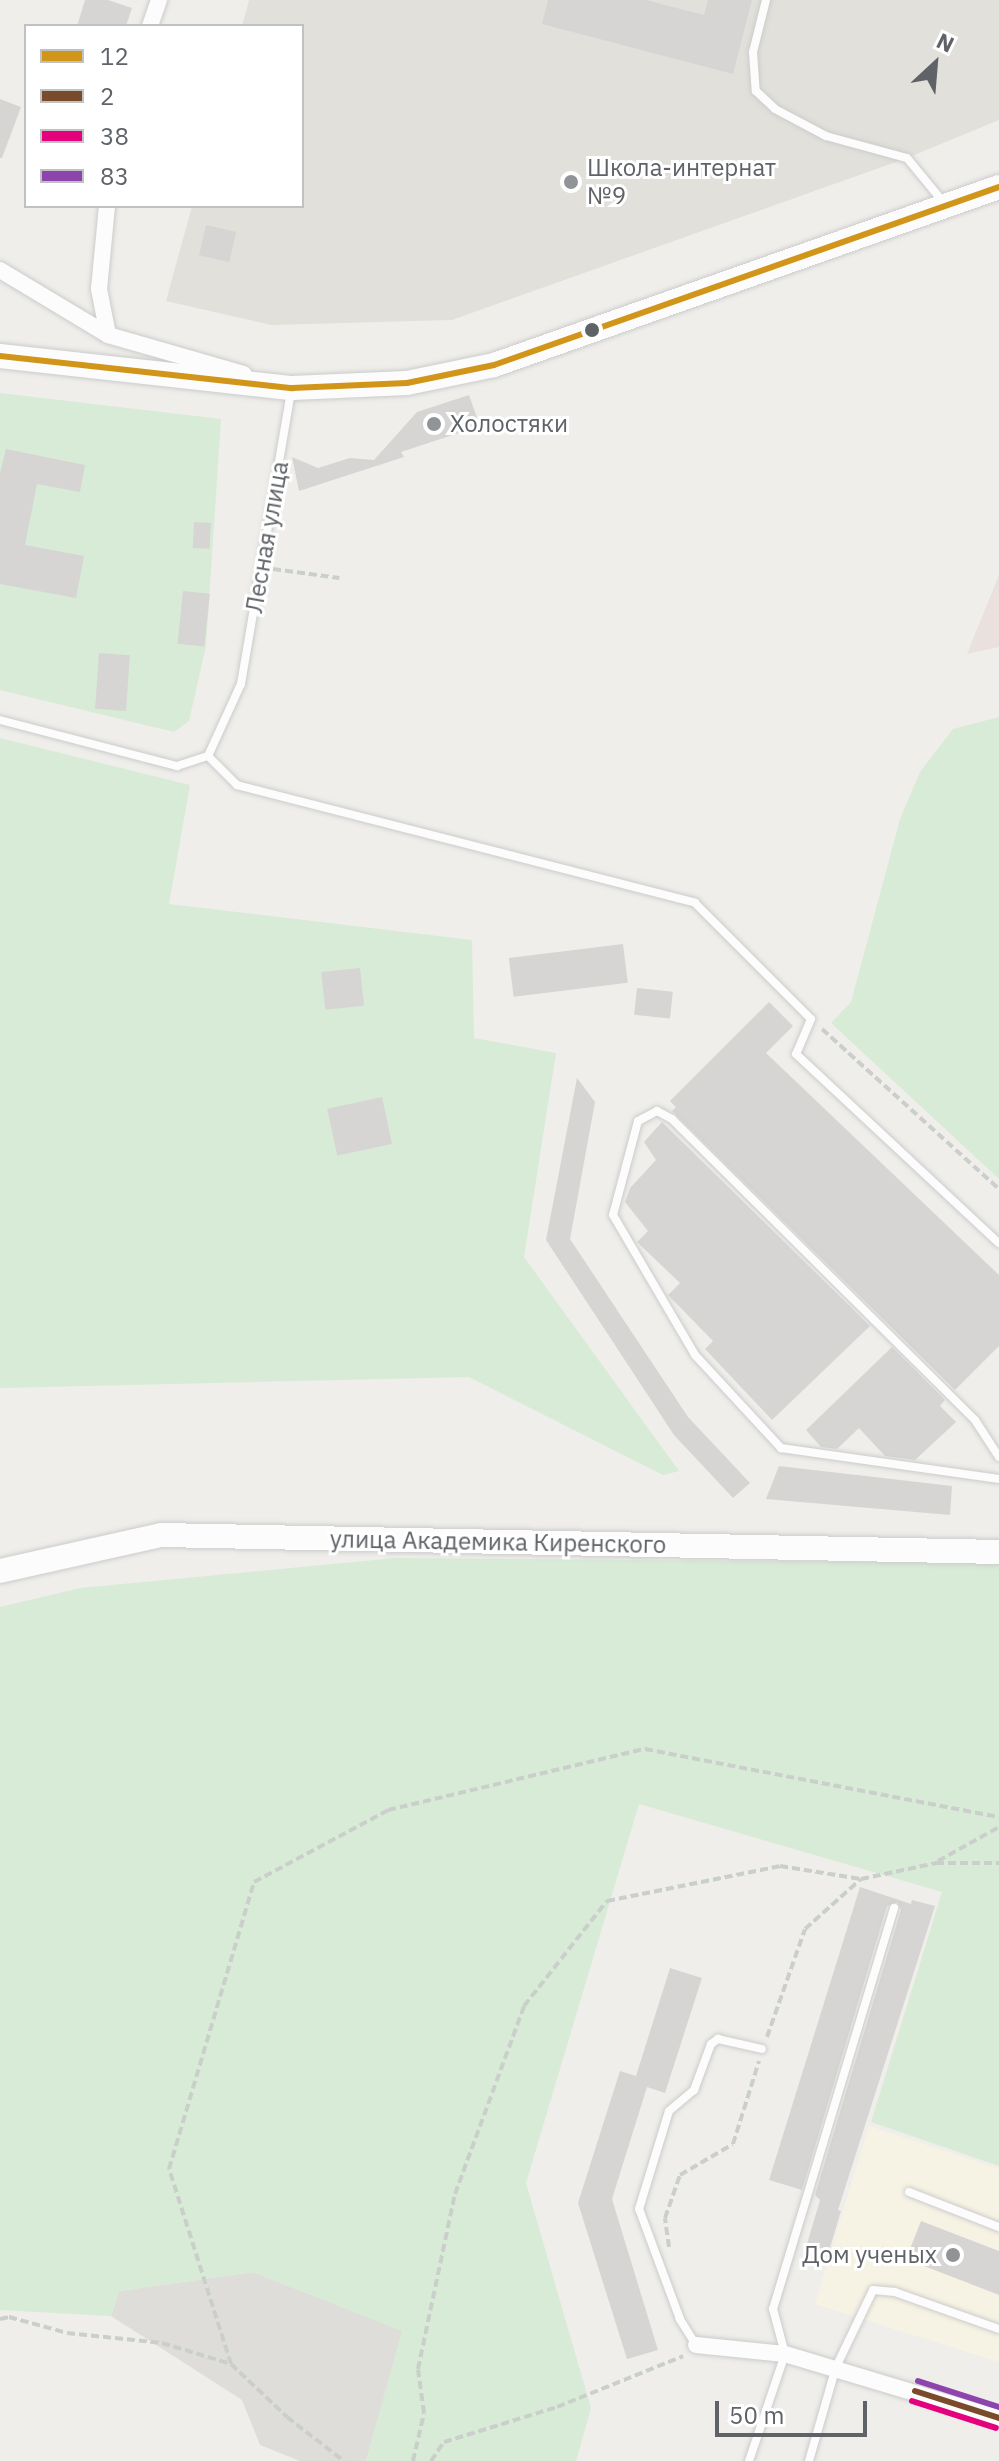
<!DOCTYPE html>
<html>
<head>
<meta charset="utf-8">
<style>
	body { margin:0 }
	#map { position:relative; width:999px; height:2461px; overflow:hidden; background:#efeeea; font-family:"IBM Plex Sans",sans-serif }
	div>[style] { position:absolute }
	.commercial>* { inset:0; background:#f7f3e4 }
	.industrial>* { inset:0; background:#dfddda }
	.education>* { inset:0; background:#e2e0da }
	.medical>* { inset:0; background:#eae0de }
	.green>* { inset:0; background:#d8ebd6 }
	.building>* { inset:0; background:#d6d5d3; transform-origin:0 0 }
	.path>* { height:4px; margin-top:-2px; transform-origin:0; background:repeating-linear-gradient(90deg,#cacfcc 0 8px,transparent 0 12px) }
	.roads { filter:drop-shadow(0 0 2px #cbcccc) drop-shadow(0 0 2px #cbcccc) }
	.service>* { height:8px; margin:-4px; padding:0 4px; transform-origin:4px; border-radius:4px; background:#fdfcfc }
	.minor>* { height:16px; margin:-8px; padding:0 8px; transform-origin:8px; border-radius:8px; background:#fdfcfc }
	.secondary>* { height:24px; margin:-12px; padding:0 12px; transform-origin:12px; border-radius:12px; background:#fdfcfc }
	.bus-1>* { height:6px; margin:-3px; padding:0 3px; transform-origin:3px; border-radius:3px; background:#d1951a }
	.bus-2>* { height:6px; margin:-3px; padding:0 3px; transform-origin:3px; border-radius:3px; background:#7a4b2a }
	.bus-3>* { height:6px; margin:-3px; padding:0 3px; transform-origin:3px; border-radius:3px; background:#e5007d }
	.bus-4>* { height:6px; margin:-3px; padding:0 3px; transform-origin:3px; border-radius:3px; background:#8e44ad }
	.dots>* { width:22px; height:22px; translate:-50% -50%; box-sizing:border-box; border:4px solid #fff; border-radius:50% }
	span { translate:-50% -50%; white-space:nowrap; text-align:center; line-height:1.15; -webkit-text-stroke:6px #fff; paint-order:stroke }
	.poi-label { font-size:24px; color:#5f6368 }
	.left { translate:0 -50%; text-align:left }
	.right { translate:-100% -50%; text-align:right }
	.street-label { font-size:24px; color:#5f6368 }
	.legend { position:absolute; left:24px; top:24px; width:280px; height:184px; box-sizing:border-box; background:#fff; border:2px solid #bfc1c3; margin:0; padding:10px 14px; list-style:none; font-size:24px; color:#5f6368 }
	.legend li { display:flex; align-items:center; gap:16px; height:40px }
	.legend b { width:40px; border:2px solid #bfc1c3 }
	.north { position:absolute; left:895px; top:24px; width:80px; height:80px; -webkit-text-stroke:6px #fff; paint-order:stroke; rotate:26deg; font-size:22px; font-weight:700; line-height:32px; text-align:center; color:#5f6368 }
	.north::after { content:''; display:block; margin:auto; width:28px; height:36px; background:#5f6368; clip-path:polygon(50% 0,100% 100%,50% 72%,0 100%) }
	.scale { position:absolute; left:715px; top:2401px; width:152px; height:36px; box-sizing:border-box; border:4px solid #5f6368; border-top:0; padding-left:10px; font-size:24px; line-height:28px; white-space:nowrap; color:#5f6368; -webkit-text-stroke:6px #fff; paint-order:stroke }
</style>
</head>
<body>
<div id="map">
	<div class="commercial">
		<div style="clip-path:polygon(869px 2126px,999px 2169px,999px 2362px,815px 2304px)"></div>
	</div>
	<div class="industrial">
		<div style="clip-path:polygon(253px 2272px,403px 2331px,366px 2461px,300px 2461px,260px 2445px,242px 2400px,111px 2316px,119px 2291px)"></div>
	</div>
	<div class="education">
		<div style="clip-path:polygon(249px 0,999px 0,999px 120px,907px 158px,452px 320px,271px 325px,166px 301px,192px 206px,302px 206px,302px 26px,242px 26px)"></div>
	</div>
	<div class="medical">
		<div style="clip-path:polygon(999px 575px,999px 647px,967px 654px)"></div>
	</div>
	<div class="green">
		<div style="clip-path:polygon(0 393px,221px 419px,206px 646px,189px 721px,174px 732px,0 690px)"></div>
		<div style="clip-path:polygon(999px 717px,999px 1179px,831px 1023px,851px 1002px,900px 819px,920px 772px,953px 729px)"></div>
		<div style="clip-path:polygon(0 738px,190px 785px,169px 904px,472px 940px,474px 1038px,556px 1053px,524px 1257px,679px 1471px,663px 1475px,469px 1377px,0 1388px)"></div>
		<div style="clip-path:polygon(395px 1558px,999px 1563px,999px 2166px,871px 2122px,942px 1892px,639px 1804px,526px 2183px,591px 2408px,576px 2461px,366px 2461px,402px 2331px,253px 2272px,119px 2291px,111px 2316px,0 2310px,0 1607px,80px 1588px)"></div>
	</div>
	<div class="building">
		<div style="clip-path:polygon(85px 0,108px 0,132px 8px,126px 26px,77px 26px)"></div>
		<div style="clip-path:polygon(548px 0,646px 0,704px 15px,708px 0,752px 0,733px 74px,542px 24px)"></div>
		<div style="clip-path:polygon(0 99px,21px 107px,2px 158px,0 158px)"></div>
		<div style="left:206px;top:225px;width:31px;height:31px;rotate:13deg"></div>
		<div style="clip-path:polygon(469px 395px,480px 426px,401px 452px,404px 457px,299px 491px,292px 457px,318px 468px,350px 458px,374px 460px,417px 412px)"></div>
		<div style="clip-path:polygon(6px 449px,85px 465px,80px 492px,37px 484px,25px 545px,84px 556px,76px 598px,0 584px,0 473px)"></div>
		<div style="left:194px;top:522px;width:17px;height:26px;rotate:3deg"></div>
		<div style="left:183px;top:591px;width:27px;height:53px;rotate:6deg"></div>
		<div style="left:99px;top:653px;width:31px;height:56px;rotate:4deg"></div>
		<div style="left:623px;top:944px;width:39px;height:115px;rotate:83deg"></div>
		<div style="left:360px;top:968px;width:38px;height:39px;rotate:84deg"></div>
		<div style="left:637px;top:988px;width:36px;height:27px;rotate:6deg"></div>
		<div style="clip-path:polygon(769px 1002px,793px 1026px,766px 1053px,999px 1275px,999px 1346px,955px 1390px,672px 1111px,676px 1107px,670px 1101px)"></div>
		<div style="clip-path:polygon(577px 1078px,595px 1102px,570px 1239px,688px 1417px,750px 1483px,733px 1498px,674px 1435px,546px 1240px)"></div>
		<div style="left:382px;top:1097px;width:48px;height:56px;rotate:78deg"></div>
		<div style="clip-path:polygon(662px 1122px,870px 1326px,772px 1420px,705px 1349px,713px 1341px,668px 1295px,680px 1283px,637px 1242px,648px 1231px,625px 1202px,630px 1188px,656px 1160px,644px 1142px)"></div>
		<div style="clip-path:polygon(892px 1347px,945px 1400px,940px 1406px,956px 1422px,915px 1460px,885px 1456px,859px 1428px,837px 1449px,821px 1447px,806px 1430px)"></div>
		<div style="clip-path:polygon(779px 1466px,952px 1486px,950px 1515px,766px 1499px)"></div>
		<div style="clip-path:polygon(860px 1887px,911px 1904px,912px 1900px,935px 1906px,838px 2210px,841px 2211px,829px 2251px,807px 2244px,820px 2200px,815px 2195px,901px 1910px,897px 1902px,887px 1906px,802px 2190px,769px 2180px)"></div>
		<div style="clip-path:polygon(670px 1968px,702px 1978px,665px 2093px,647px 2087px,612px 2199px,658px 2350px,627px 2359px,578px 2203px,620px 2071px,636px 2076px)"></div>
		<div style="clip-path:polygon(921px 2221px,999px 2251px,999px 2295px,906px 2259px)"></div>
	</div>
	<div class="path">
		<div style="left:273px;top:569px;width:67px;rotate:7.8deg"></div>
		<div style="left:822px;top:1029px;width:239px;rotate:42.1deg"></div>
		<div style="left:938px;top:1861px;width:70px;rotate:-29.1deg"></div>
		<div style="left:767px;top:2037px;width:114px;rotate:-70.6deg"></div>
		<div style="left:805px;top:1929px;width:75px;rotate:-41.8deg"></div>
		<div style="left:669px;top:2247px;width:29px;rotate:-98deg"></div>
		<div style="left:665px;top:2218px;width:46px;rotate:-70.8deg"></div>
		<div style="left:680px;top:2175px;width:61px;rotate:-30.3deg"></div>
		<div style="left:733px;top:2144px;width:87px;rotate:-72.6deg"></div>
		<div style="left:0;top:2319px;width:9px;rotate:-13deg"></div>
		<div style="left:9px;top:2317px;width:60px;rotate:15.4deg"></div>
		<div style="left:67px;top:2333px;width:96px;rotate:6deg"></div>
		<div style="left:162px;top:2343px;width:72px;rotate:16.9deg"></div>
		<div style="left:231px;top:2364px;width:77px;rotate:43.4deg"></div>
		<div style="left:287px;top:2417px;width:72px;rotate:37.7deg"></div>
		<div style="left:231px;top:2364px;width:205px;rotate:-107.6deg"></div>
		<div style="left:169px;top:2169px;width:299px;rotate:-73.5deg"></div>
		<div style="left:254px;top:1882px;width:152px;rotate:-28.2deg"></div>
		<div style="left:388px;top:1810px;width:264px;rotate:-13.4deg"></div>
		<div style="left:645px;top:1749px;width:360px;rotate:10.9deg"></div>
		<div style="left:413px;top:2461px;width:49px;rotate:-77.1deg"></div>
		<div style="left:424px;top:2413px;width:44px;rotate:-97.8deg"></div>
		<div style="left:418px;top:2369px;width:179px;rotate:-78.1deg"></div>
		<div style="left:455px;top:2194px;width:200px;rotate:-69.8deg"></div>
		<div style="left:524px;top:2006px;width:134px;rotate:-51.7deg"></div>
		<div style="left:607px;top:1901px;width:177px;rotate:-11.4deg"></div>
		<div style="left:780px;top:1866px;width:82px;rotate:9.1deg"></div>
		<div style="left:861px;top:1879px;width:77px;rotate:-12deg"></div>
		<div style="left:936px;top:1863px;width:63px"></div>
		<div style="left:431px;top:2461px;width:23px;rotate:-56deg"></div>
		<div style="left:444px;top:2442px;width:118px;rotate:-17.2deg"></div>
		<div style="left:557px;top:2407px;width:136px;rotate:-22deg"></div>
	</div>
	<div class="roads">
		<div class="service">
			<div style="left:766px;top:0;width:54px;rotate:104deg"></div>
			<div style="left:753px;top:52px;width:39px;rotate:86deg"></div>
			<div style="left:756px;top:91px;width:26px;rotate:43deg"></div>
			<div style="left:775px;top:109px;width:58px;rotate:27.9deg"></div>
			<div style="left:826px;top:136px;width:84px;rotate:15.2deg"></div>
			<div style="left:907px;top:158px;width:58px;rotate:50.6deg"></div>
			<div style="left:0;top:720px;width:183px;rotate:14.6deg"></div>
			<div style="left:177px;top:766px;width:33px;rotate:-18deg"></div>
			<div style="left:208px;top:756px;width:79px;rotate:-65.4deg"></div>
			<div style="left:241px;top:684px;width:296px;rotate:-80.3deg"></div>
			<div style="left:208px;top:756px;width:41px;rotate:45deg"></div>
			<div style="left:237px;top:785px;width:473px;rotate:14.4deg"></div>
			<div style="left:695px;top:903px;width:164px;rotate:45deg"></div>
			<div style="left:811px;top:1019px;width:38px;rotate:113deg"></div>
			<div style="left:796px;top:1054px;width:277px;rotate:43deg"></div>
			<div style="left:999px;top:1457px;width:44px;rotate:-123deg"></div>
			<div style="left:975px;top:1420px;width:427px;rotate:-135.2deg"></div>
			<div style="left:672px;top:1119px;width:17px;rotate:-152deg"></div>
			<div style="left:657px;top:1111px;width:21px;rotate:152deg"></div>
			<div style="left:638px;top:1121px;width:97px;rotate:104.9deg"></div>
			<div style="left:613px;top:1215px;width:162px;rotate:59.6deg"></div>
			<div style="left:695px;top:1355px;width:127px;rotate:47.2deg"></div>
			<div style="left:781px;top:1448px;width:220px;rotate:8.1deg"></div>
			<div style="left:909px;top:2192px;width:97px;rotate:21.3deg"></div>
			<div style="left:696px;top:2345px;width:31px;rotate:-122deg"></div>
			<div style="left:680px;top:2319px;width:117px;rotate:-110.4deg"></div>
			<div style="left:639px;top:2209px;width:102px;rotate:-73deg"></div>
			<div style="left:669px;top:2111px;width:33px;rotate:-40deg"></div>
			<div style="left:694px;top:2090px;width:49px;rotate:-69.7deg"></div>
			<div style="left:711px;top:2044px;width:9px;rotate:-36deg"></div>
			<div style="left:718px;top:2039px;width:45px;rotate:12.8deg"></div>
			<div style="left:749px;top:2461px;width:113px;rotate:-71.4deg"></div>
			<div style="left:785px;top:2354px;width:47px;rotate:-104.9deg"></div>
			<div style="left:773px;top:2309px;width:419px;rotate:-73.2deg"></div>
			<div style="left:809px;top:2461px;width:98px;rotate:-74deg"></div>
			<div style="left:836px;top:2367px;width:85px;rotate:-64.3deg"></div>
			<div style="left:873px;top:2290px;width:22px;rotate:5deg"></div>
			<div style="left:895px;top:2292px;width:110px;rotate:19.6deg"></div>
		</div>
		<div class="minor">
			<div style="left:150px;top:26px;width:28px;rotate:-71deg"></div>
			<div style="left:107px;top:206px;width:83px;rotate:95.5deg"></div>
			<div style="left:99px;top:289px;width:47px;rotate:78.9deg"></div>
			<div style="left:0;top:270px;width:126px;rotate:31deg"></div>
			<div style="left:108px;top:335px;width:141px;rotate:16deg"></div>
			<div style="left:696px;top:2345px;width:89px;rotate:5.8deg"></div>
			<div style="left:785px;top:2354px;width:223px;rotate:16.7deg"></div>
		</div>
		<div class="secondary">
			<div style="left:0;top:356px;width:294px;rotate:6.3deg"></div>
			<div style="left:292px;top:388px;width:115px;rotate:-2.5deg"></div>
			<div style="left:407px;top:383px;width:89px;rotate:-11.7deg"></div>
			<div style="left:494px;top:365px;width:535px;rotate:-19.42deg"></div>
			<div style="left:0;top:1571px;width:165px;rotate:-12.6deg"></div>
			<div style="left:161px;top:1535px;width:838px;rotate:1.16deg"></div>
		</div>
	</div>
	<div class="bus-1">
		<div style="left:0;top:356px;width:294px;rotate:6.3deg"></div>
		<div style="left:292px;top:388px;width:115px;rotate:-2.5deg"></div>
		<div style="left:407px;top:383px;width:89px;rotate:-11.7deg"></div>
		<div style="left:494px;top:365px;width:535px;rotate:-19.42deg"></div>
	</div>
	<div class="bus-2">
		<div style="left:915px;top:2391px;width:88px;rotate:17.8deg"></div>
	</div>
	<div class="bus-3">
		<div style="left:912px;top:2401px;width:88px;rotate:17.8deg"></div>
	</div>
	<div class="bus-4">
		<div style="left:918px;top:2381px;width:85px;rotate:17.8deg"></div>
	</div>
	<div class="dots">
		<div style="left:571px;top:182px;background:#919496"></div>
		<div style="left:592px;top:330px;background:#5f6368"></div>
		<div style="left:434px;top:424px;background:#919496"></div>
		<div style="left:953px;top:2255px;background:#919496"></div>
	</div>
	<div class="poi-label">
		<span class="left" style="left:587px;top:182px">Школа-интернат<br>№9</span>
		<span class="left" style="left:450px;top:424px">Холостяки</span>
		<span class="right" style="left:937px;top:2255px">Дом ученых</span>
	</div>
	<div class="street-label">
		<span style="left:267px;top:537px;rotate:-80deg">Лесная улица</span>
		<span style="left:498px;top:1542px;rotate:1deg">улица Академика Киренского</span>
	</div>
	<ul class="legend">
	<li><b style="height:10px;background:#d1951a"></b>12</li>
	<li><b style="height:10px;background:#7a4b2a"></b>2</li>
	<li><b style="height:10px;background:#e5007d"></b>38</li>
	<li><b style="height:10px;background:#8e44ad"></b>83</li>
	</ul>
	<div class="north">N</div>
	<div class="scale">50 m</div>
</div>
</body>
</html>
